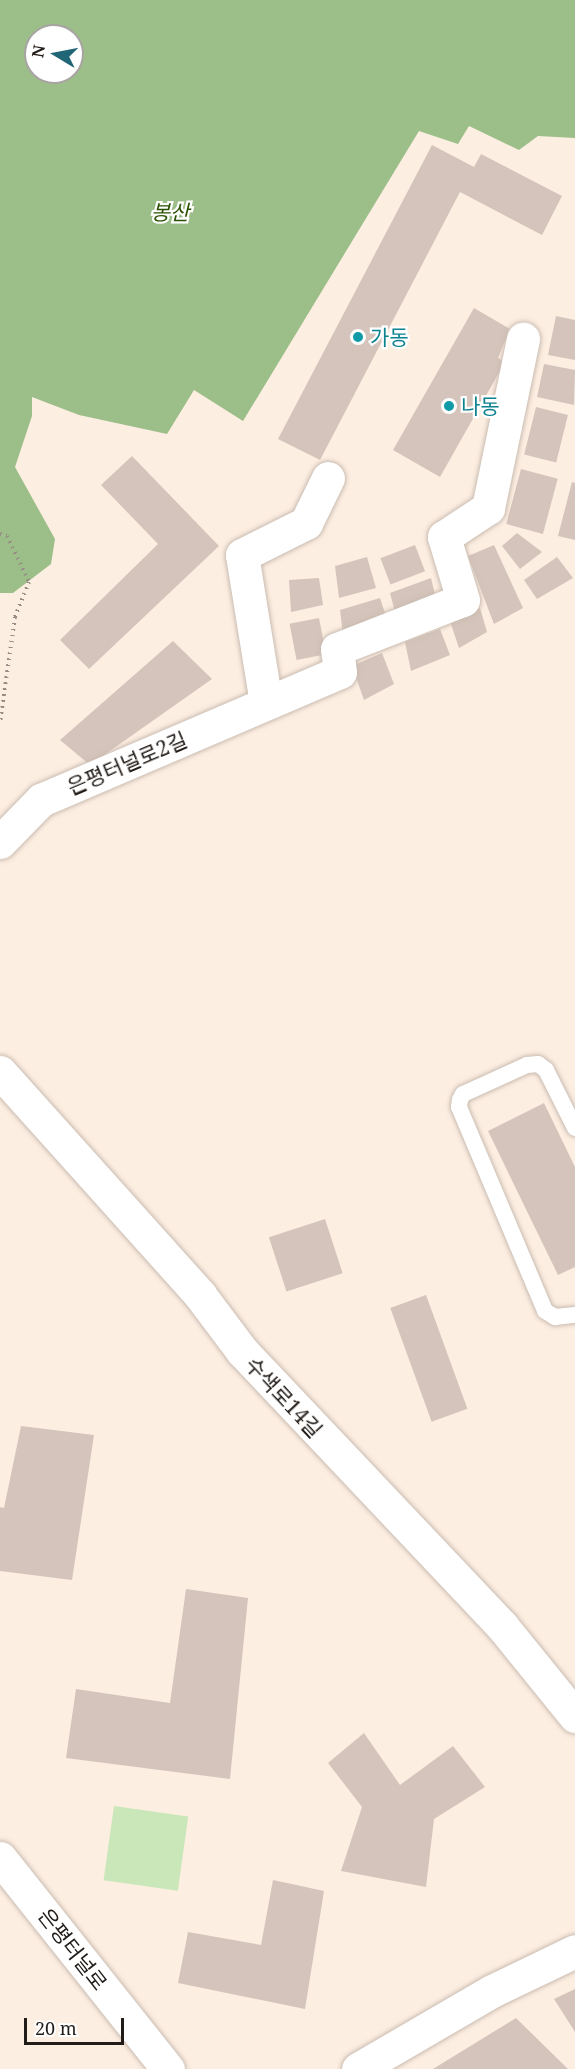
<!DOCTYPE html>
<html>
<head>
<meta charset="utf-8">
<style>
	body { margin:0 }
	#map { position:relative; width:575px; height:2069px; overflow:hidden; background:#fdeee2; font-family:"Noto Serif","Noto Sans KR",serif }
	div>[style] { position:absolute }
	.green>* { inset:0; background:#cae7b9; transform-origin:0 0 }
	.forest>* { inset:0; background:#9cbe88 }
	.building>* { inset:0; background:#d4c4bb; transform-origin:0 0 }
	.path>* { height:4px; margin-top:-2px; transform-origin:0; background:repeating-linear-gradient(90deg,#988d84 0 1.5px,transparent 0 6px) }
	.roads { filter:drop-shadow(0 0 2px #cabcb1) drop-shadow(0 0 2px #cabcb1) }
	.service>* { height:16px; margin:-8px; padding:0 8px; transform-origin:8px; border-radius:8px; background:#fff }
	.minor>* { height:33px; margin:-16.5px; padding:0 16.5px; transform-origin:16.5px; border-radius:16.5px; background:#fff }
	.secondary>* { height:33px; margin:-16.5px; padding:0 16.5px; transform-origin:16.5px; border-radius:16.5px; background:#fff }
	.dots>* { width:16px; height:16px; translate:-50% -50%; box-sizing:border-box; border:3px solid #fff; border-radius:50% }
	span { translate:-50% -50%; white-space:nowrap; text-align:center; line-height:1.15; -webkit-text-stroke:4.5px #fff; paint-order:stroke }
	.park-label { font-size:21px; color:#295100; font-style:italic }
	.culture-label { font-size:21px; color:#0d838f }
	.left { translate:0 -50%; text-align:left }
	.street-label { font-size:21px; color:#221c18 }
	.north { position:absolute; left:24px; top:24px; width:60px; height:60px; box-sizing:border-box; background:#fff; border:2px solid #a7a4a3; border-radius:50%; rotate:280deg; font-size:16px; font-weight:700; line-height:24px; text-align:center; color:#221c18 }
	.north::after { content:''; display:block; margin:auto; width:21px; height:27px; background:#216677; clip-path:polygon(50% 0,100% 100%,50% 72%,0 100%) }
	.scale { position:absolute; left:24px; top:2018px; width:100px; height:27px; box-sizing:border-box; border:3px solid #221c18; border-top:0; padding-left:8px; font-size:18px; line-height:21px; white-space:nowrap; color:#221c18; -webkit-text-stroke:4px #fff; paint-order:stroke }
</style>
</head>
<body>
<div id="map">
	<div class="green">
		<div style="left:114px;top:1806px;width:75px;height:75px;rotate:8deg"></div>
	</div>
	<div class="forest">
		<div style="clip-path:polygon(evenodd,0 0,575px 0,575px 138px,538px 136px,519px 150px,469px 126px,458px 144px,419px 131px,243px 421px,194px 390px,167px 434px,79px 415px,32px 397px,32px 416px,15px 467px,55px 539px,51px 564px,13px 593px,0 593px,0 0,36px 36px,72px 36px,72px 72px,36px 72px,36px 36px)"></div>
	</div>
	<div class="building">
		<div style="clip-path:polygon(432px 145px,474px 167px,481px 154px,562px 196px,542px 235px,460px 192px,320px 460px,278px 439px)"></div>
		<div style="clip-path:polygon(474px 308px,510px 329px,498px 358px,505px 362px,440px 477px,393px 450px)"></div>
		<div style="clip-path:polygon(556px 316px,575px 320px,575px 360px,548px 355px)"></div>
		<div style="clip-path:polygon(544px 364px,575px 370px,574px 405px,537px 397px)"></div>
		<div style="left:536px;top:407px;width:33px;height:49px;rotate:14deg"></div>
		<div style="clip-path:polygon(132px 456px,219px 546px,89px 669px,60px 640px,158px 544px,101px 485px)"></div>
		<div style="left:521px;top:469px;width:38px;height:57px;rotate:15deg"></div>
		<div style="clip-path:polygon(572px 482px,575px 483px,575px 540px,558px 536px)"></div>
		<div style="clip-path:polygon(517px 533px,542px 552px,520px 569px,502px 546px)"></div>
		<div style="left:415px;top:545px;width:28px;height:37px;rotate:69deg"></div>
		<div style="clip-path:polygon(494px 545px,523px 608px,494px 624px,468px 556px)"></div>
		<div style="clip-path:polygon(367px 557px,376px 588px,339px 598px,335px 566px)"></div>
		<div style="clip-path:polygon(557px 557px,573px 578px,537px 599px,524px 580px)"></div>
		<div style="clip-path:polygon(319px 578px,323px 605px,291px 612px,289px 580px)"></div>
		<div style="clip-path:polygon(431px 578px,436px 599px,395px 612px,390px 593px)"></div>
		<div style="clip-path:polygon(380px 598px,387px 619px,343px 635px,340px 610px)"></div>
		<div style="clip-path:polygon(480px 608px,487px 632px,459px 648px,450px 621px)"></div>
		<div style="left:319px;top:618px;width:37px;height:30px;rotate:79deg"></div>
		<div style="clip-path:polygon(440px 629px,450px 655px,411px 671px,405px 642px)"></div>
		<div style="clip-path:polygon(173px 641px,212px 679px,90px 765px,60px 740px)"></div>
		<div style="clip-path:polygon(382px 653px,394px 684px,364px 700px,352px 666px)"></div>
		<div style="clip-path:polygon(544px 1103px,575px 1167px,575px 1267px,558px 1275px,488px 1131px)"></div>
		<div style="left:325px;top:1219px;width:57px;height:59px;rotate:72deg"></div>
		<div style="left:426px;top:1295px;width:121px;height:38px;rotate:70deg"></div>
		<div style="clip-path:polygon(21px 1426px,94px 1435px,72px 1580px,0 1571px,0 1507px,4px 1508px)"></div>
		<div style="clip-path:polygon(186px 1589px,248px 1598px,230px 1779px,66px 1758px,76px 1689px,170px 1703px)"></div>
		<div style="clip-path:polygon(364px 1733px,400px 1785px,453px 1746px,485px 1787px,434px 1819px,426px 1887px,341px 1871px,362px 1807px,328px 1763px)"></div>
		<div style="clip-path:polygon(273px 1880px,324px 1891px,305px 2009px,178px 1983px,188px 1932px,261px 1945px)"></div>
		<div style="clip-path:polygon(575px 1989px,575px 2032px,554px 1999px)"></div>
		<div style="clip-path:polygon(516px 2018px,568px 2069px,433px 2069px)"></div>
	</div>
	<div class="path">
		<div style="left:0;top:534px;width:7px;rotate:16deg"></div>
		<div style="left:7px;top:536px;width:51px;rotate:64.4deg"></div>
		<div style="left:29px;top:582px;width:38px;rotate:112deg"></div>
		<div style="left:15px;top:617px;width:107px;rotate:98.1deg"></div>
	</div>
	<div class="roads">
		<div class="service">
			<div style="left:575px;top:1128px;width:65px;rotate:-116.6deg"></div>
			<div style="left:546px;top:1070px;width:10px;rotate:-143deg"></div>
			<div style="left:538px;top:1064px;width:11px;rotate:175deg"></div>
			<div style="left:527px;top:1065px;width:70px;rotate:155.6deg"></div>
			<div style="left:463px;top:1094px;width:7px;rotate:117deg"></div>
			<div style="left:460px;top:1100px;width:7px;rotate:98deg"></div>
			<div style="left:459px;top:1107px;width:221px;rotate:67.1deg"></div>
			<div style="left:545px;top:1311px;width:12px;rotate:31deg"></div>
			<div style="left:555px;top:1317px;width:20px;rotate:-6deg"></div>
		</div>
		<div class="minor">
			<div style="left:266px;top:703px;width:150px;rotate:-99.2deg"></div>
			<div style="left:242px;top:555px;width:72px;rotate:-26.6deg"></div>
			<div style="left:306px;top:523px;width:50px;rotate:-63.9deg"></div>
			<div style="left:0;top:842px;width:59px;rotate:-45.7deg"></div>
			<div style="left:41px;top:800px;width:325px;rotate:-23.2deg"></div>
			<div style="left:340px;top:672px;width:23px;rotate:-97deg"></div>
			<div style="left:337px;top:649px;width:135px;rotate:-21.3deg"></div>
			<div style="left:463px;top:600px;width:66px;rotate:-106.8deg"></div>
			<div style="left:444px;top:537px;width:53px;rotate:-33.4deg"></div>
			<div style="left:488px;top:508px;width:173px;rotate:-78.3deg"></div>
			<div style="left:0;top:1072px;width:300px;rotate:48.1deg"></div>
			<div style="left:200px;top:1295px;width:70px;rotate:53.1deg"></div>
			<div style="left:242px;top:1351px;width:378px;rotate:46.6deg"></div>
			<div style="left:502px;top:1626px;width:116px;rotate:51deg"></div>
			<div style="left:358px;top:2069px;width:155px;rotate:-30.2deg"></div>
			<div style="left:492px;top:1991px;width:92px;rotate:-25.7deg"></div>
		</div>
		<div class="secondary">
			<div style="left:0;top:1858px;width:270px;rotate:51.5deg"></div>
		</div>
	</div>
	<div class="dots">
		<div style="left:358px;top:337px;background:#0f9aa8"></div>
		<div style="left:449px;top:406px;background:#0f9aa8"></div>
	</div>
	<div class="park-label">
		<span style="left:170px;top:212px">봉산</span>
	</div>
	<div class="culture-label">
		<span class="left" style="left:370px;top:337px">가동</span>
		<span class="left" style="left:461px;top:406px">나동</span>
	</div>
	<div class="street-label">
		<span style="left:127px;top:763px;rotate:-23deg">은평터널로2길</span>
		<span style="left:284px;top:1397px;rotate:47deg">수색로14길</span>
		<span style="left:73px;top:1949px;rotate:52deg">은평터널로</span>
	</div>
	<div class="north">N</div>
	<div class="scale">20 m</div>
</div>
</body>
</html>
